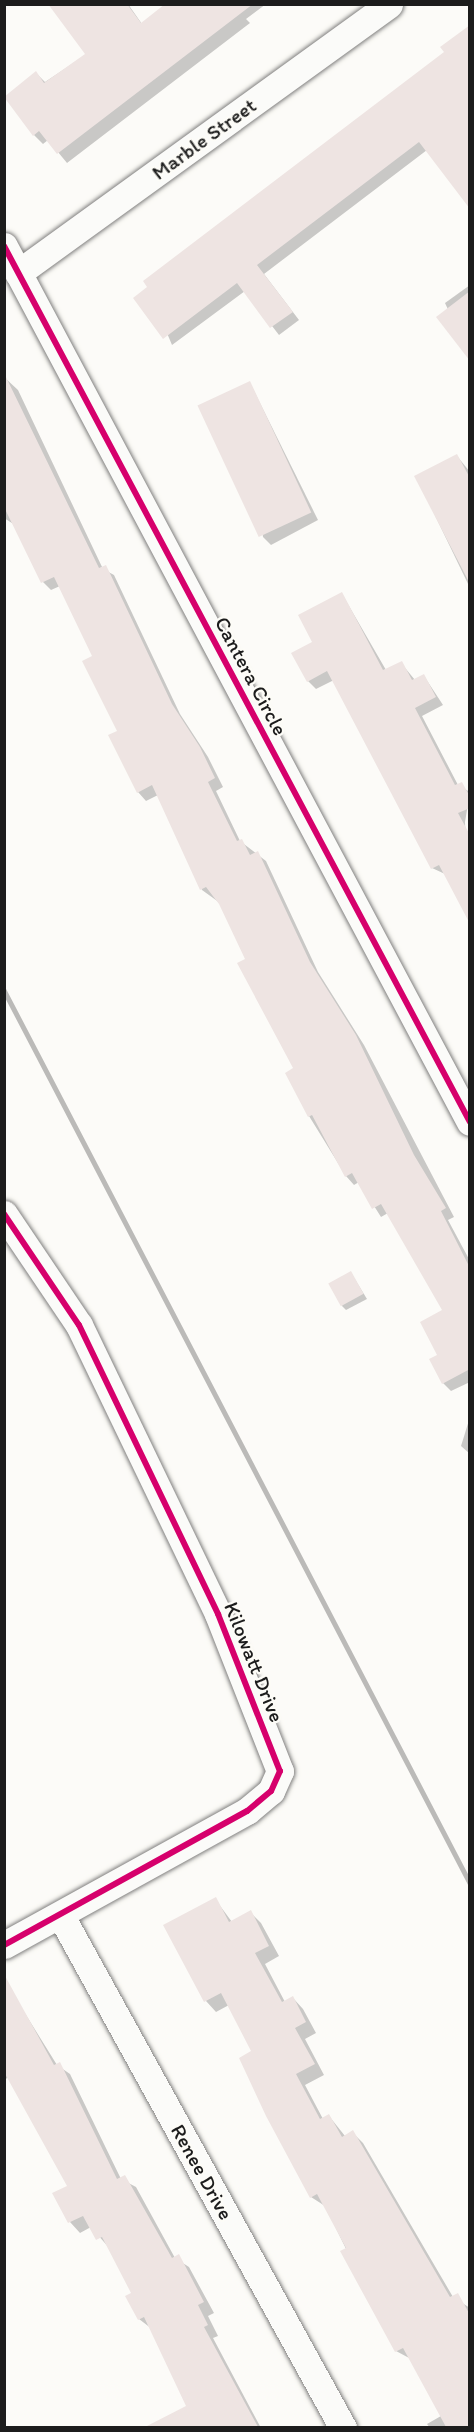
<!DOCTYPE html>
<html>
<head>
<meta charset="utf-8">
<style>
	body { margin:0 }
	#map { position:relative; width:474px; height:2432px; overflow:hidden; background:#fcfbf8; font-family:Itim,sans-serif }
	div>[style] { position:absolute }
	.shadow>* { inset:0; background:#0003 }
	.building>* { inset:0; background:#eee4e2; transform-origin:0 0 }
	.roads { filter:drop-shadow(0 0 2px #81807f) drop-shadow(0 0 2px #81807f) }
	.minor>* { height:27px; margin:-13.5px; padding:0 13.5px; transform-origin:13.5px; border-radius:13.5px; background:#fbfbf9 }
	.rail>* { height:4.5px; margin:-2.25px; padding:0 2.25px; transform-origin:2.25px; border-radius:2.25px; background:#bbbab8 }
	.cycleway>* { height:6px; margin:-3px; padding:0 3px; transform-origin:3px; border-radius:3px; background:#d6006c }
	span { translate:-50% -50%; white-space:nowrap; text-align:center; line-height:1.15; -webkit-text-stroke:4.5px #fdfcf7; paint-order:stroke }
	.street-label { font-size:21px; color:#1c1c1c }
	.frame { position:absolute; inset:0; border:6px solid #1c1c1c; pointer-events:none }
</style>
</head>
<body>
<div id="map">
	<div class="shadow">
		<div style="clip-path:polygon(50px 4px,128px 4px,142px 24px,168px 4px,266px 4px,246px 19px,250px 23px,67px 163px,48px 140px,43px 144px,34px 135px,36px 73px,45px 82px,87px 54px)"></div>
		<div style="clip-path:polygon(446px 52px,427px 150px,264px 274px,299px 320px,279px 335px,245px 291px,172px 345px,145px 281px)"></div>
		<div style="clip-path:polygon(470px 285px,470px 357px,445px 303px)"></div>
		<div style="clip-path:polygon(4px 377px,18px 390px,103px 569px,114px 575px,180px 714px,208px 757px,223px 787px,216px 791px,240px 841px,266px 861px,318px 972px,364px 1045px,454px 1217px,448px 1220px,470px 1261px,470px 1382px,451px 1391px,443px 1383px,439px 1356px,444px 1311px,388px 1213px,381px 1217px,359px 1182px,354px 1185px,346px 1176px,309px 1116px,296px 1069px,220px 903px,202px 890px,158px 795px,146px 801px,138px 792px,94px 657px,60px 586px,51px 590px,43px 582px,15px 525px,4px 518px)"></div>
		<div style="clip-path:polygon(250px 383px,318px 520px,271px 545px,263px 537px)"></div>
		<div style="clip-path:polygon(457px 456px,470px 472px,470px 588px,416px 476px)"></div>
		<div style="clip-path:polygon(342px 594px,386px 670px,401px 663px,415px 680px,424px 676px,443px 705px,422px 716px,458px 785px,470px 792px,465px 822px,470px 921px,445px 874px,432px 868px,334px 680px,316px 689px,308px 681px,314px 642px)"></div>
		<div style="clip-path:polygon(351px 1273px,367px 1299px,346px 1310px,342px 1306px)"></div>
		<div style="clip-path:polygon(470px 1417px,470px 1454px,461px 1446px)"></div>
		<div style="clip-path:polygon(215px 1899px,232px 1922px,250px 1912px,261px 1923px,279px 1956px,265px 1964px,285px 2002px,293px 1998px,303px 2009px,316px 2033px,305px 2039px,324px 2075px,305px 2085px,323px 2119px,329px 2116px,345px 2136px,352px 2132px,363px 2143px,453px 2297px,470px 2308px,470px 2428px,430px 2428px,427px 2424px,441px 2416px,411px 2359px,396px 2351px,325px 2206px,311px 2197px,253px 2051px,229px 2005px,216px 2012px,206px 2001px)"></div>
		<div style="clip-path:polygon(21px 2007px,57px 2065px,70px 2074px,121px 2179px,136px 2187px,175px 2258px,189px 2267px,214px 2313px,208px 2316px,218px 2336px,213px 2338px,261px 2428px,152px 2428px,188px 2406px,152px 2329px,139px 2319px,133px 2294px,110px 2249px,91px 2227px,80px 2233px,70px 2222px,54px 2194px,69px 2186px,9px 2077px,4px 2080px,4px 2016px)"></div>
	</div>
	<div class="building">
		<div style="clip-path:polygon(48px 4px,127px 4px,141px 23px,165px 4px,253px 4px,57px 154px,39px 131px,33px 136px,4px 97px,36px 71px,44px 83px,85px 54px)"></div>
		<div style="clip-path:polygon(470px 25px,470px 209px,419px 142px,257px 265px,293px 312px,270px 328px,237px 283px,163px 339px,133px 298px,147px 287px,143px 281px,444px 52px,440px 47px)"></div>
		<div style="clip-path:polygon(470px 291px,470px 361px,436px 317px)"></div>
		<div style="clip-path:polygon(4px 373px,99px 568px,106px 565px,172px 704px,200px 747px,215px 778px,208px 782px,237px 841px,242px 839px,250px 855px,258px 851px,310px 962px,356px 1035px,414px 1155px,446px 1208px,441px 1211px,470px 1268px,470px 1369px,442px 1384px,429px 1359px,437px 1355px,420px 1322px,442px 1310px,381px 1204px,372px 1209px,352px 1173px,345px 1177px,312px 1115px,308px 1117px,285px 1073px,293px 1068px,237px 963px,245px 959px,219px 904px,206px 887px,200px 890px,152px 785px,137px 793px,108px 735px,117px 731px,82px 661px,92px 656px,54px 577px,41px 583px,4px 507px)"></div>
		<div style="left:250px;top:381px;width:145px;height:58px;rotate:65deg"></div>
		<div style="clip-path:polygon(457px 454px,470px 478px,470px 584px,414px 476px)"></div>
		<div style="clip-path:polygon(342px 592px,383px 670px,402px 661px,412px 680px,424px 674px,436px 697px,415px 708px,455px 785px,462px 782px,470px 797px,470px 808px,458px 813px,470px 835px,470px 924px,439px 865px,431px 869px,327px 671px,307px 682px,291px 653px,312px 642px,298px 615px)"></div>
		<div style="left:351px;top:1271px;width:26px;height:26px;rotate:61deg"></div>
		<div style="clip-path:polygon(216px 1897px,229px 1922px,251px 1910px,269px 1946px,255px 1953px,282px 2002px,293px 1996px,306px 2022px,295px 2028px,315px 2064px,296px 2074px,320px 2119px,329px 2114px,342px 2137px,353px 2130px,450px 2297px,458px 2293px,470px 2315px,470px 2427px,446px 2427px,403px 2348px,395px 2352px,340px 2251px,346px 2248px,317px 2194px,310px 2198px,266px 2116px,239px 2058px,251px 2051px,221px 1993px,204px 2002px,163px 1925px)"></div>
		<div style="clip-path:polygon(4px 1974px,54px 2065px,60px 2062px,117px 2179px,125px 2175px,172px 2258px,179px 2254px,204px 2302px,198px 2305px,208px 2325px,204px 2327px,258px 2427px,145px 2427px,186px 2406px,144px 2317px,138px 2320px,125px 2296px,131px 2293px,102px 2237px,96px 2240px,83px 2216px,68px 2223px,52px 2193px,67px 2186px,4px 2072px)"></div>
	</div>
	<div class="roads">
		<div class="minor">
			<div style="left:4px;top:246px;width:992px;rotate:61.99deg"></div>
			<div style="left:18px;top:273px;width:458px;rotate:-35.9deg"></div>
			<div style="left:4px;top:1214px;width:134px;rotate:56deg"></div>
			<div style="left:79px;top:1325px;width:321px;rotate:64.3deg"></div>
			<div style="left:218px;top:1614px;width:169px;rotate:68.5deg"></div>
			<div style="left:280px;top:1771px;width:22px;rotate:114deg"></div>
			<div style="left:271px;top:1791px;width:31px;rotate:140deg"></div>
			<div style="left:247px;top:1811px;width:277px;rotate:151.1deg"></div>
			<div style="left:61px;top:1916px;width:585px;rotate:61.15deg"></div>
		</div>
	</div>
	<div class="rail">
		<div style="left:4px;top:990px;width:1007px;rotate:62.44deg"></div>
	</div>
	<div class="cycleway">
		<div style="left:4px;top:246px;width:992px;rotate:61.99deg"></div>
		<div style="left:4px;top:1214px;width:134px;rotate:56deg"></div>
		<div style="left:79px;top:1325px;width:321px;rotate:64.3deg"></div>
		<div style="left:218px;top:1614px;width:169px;rotate:68.5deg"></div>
		<div style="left:280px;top:1771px;width:22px;rotate:114deg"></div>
		<div style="left:271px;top:1791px;width:31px;rotate:140deg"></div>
		<div style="left:247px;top:1811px;width:277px;rotate:151.1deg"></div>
	</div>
	<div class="street-label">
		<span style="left:204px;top:139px;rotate:-36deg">Marble Street</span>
		<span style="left:251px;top:676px;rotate:62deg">Cantera Circle</span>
		<span style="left:254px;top:1662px;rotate:68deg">Kilowatt Drive</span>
		<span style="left:202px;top:2172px;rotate:61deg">Renee Drive</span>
	</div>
	<div class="frame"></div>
</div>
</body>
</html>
